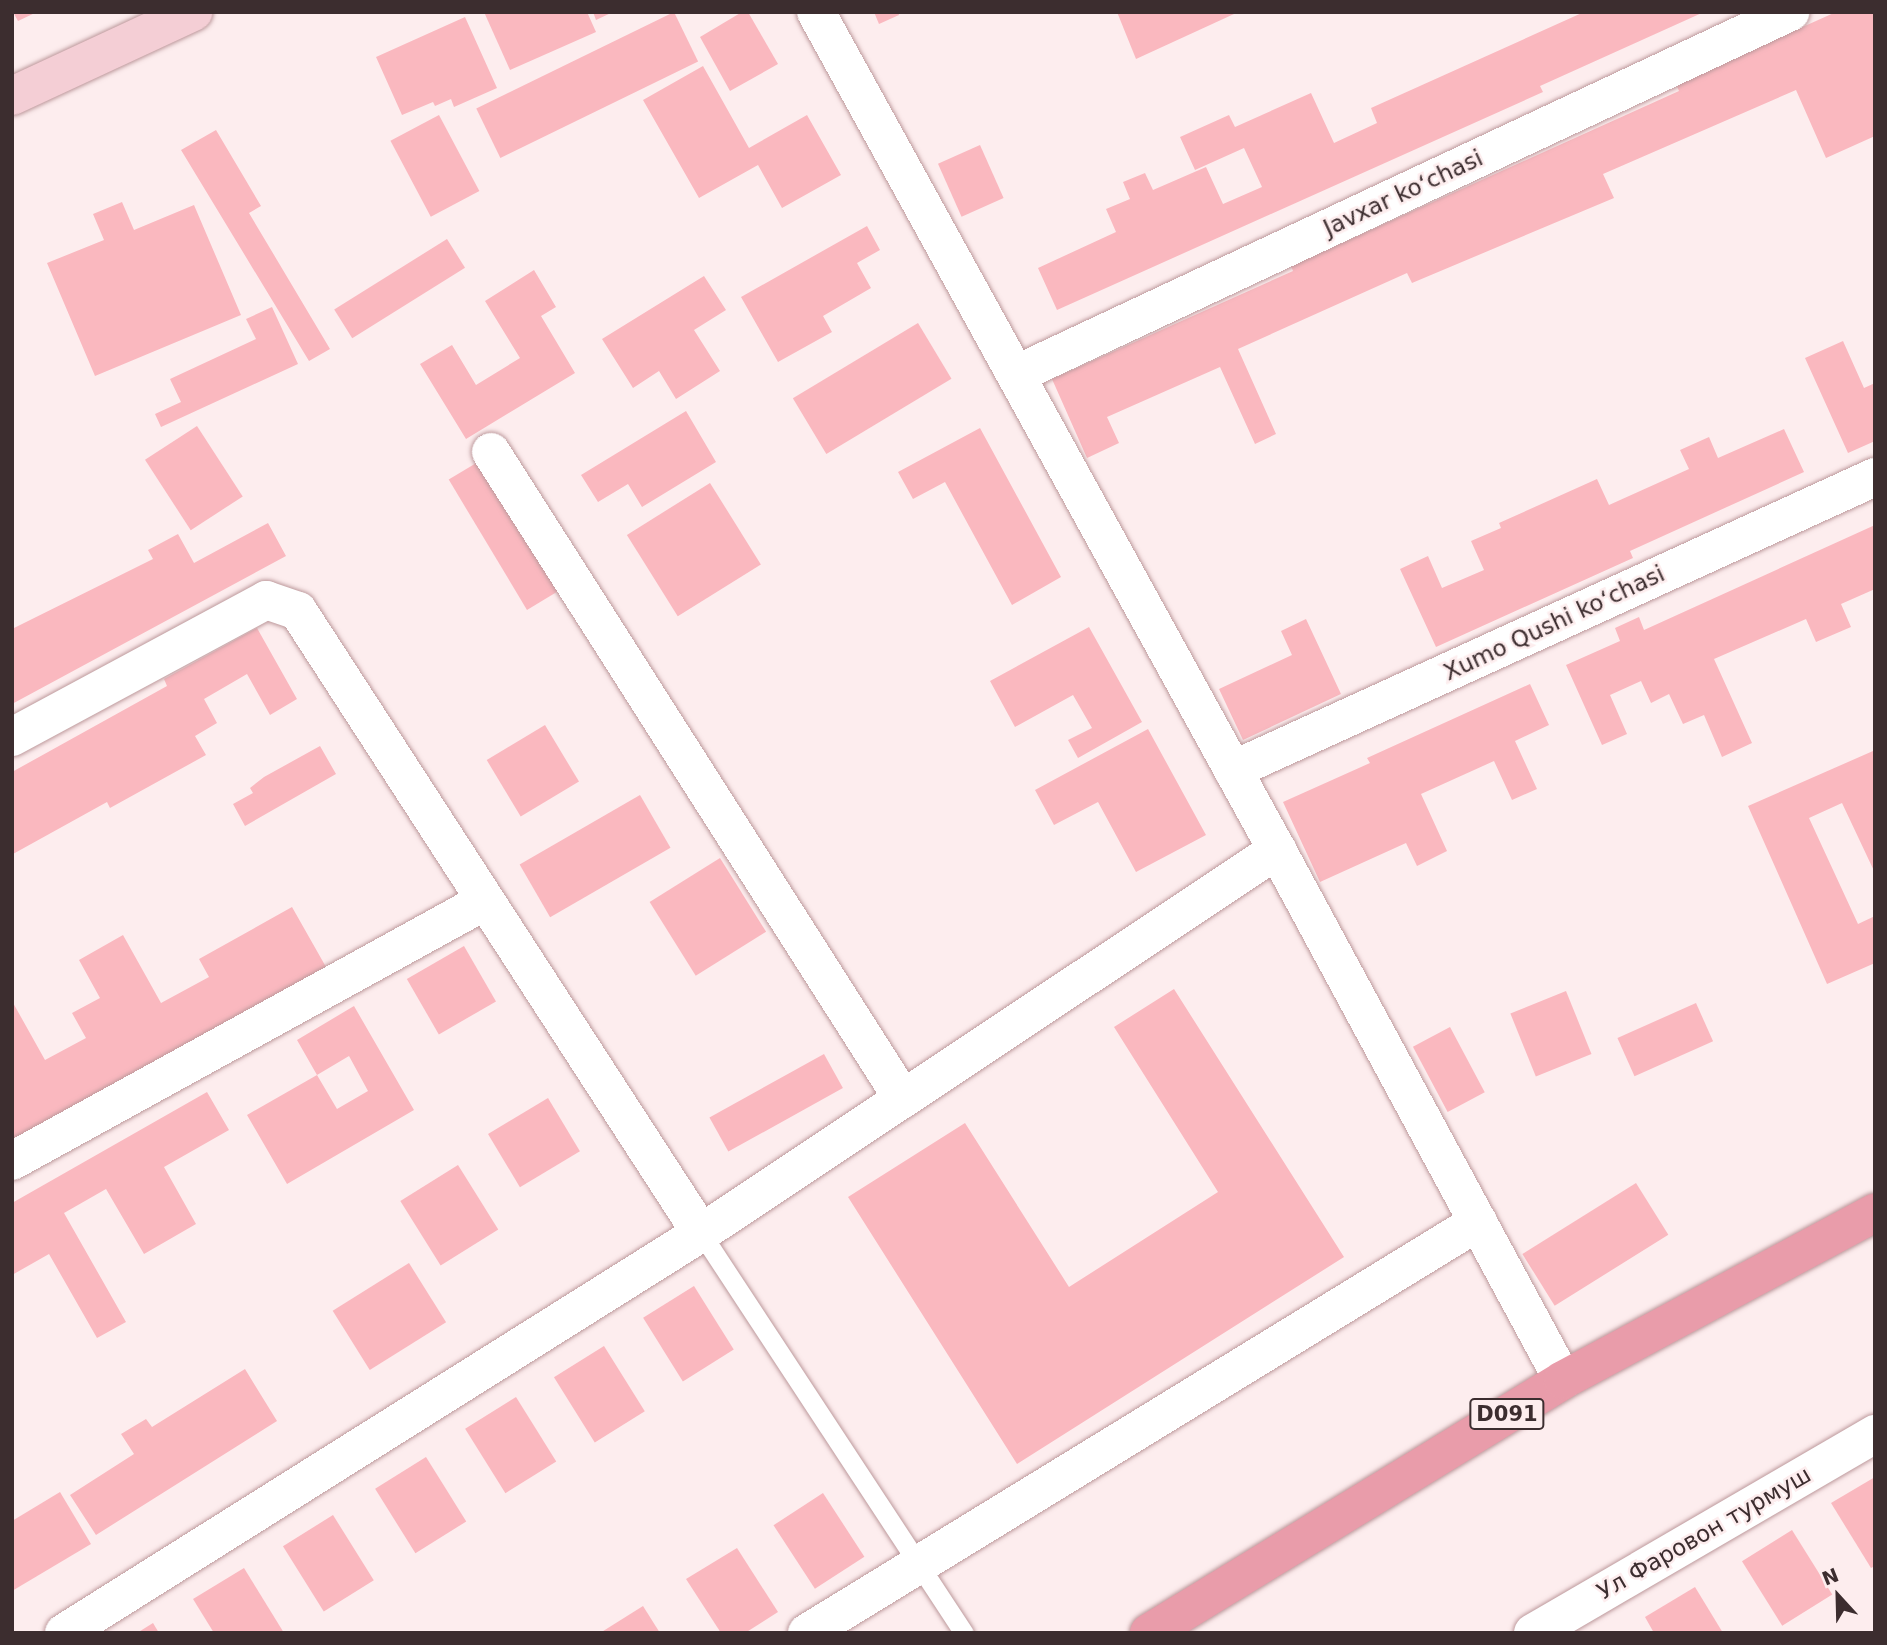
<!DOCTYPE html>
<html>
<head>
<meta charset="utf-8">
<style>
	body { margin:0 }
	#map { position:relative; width:1887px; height:1645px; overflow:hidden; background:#fdedee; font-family:"DejaVu Sans",sans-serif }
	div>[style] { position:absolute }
	.building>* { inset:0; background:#fab8bf; transform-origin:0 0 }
	.roads { filter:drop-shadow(0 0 2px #bd999c) drop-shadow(0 0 2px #bd999c) }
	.lane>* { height:19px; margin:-9.5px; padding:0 9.5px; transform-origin:9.5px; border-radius:9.5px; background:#fff }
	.street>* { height:38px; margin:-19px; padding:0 19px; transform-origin:19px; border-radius:19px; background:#fff }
	.secondary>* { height:38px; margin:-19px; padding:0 19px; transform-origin:19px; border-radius:19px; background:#f4ced5 }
	.primary>* { height:38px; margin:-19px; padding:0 19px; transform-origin:19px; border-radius:19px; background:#e99caa }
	span { translate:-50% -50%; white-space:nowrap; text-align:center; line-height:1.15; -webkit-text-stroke:5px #fdedee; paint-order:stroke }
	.shield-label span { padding:2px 5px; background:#fdedee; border:2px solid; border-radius:5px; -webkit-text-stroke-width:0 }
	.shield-label { font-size:21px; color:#3c2d2f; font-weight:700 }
	.street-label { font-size:23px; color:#3c2d2f }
	.frame { position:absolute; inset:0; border:14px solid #3c2d2f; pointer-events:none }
	.north { position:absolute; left:1803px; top:1561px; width:70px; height:70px; -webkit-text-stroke:5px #fdedee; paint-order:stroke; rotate:338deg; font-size:19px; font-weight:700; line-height:28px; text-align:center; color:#3c2d2f }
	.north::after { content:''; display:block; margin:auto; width:24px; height:32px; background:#3c2d2f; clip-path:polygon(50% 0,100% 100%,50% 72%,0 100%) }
</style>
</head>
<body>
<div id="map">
	<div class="building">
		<div style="clip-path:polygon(13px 12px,37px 12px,18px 21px)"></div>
		<div style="clip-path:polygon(484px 12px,587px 12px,596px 32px,510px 70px)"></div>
		<div style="clip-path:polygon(593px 12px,613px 12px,596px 20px)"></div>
		<div style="left:674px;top:12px;width:55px;height:220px;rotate:64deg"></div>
		<div style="clip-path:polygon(742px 12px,748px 12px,778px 64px,730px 91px,700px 37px)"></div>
		<div style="clip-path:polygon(874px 12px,898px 12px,899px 15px,879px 24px)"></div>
		<div style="clip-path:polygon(1117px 12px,1234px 12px,1234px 14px,1136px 59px)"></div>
		<div style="clip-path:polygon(1584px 12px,1704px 12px,1540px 86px,1543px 92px,1057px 310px,1038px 268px,1116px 232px,1106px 209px,1130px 199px,1123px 182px,1145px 173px,1153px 190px,1206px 167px,1223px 204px,1262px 187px,1244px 148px,1195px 170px,1180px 137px,1229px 115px,1235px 127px,1311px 93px,1334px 143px,1377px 123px,1371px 108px)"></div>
		<div style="clip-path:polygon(1836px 12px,1875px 12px,1875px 136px,1826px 158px,1796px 90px,1603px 174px,1614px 198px,1412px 283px,1407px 273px,1238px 349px,1276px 434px,1255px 444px,1220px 367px,1107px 417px,1119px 443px,1087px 458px,1052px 379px,1293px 271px,1291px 266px,1679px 91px,1676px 84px)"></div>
		<div style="clip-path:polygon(465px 17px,497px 88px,454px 107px,451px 99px,435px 106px,433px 102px,402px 115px,376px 57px)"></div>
		<div style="clip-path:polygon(703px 66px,749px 148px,807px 115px,841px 175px,782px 208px,758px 165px,699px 198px,643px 100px)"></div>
		<div style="left:439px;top:115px;width:86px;height:55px;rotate:62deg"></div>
		<div style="clip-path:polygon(216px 130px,261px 206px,249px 213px,330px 349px,309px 361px,181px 150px)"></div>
		<div style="left:980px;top:145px;width:58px;height:46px;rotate:66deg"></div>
		<div style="clip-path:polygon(122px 202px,134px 230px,194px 205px,241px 315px,95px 376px,47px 263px,104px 240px,93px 214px)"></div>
		<div style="clip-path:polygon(867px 226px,880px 250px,857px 263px,871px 288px,823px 316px,832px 332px,778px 362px,741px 297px)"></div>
		<div style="left:447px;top:239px;width:34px;height:133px;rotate:58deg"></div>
		<div style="clip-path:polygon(534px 270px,556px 307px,541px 316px,575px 373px,466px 439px,420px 364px,452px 345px,476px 385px,520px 358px,485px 301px)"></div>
		<div style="clip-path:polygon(704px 276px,726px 310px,694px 330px,720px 371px,676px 399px,659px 371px,633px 388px,602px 339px)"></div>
		<div style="clip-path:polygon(272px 307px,298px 364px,161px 427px,155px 414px,181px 402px,170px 379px,256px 339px,246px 319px)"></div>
		<div style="left:918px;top:323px;width:65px;height:146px;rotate:59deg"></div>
		<div style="clip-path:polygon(1843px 341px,1864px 388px,1875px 383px,1875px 441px,1848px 453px,1805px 358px)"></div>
		<div style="clip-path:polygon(686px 411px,716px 462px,642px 507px,628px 484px,598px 502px,581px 475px)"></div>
		<div style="left:197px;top:426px;width:84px;height:62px;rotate:57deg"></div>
		<div style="clip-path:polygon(980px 428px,1061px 577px,1012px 605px,945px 482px,913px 499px,898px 472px)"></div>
		<div style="clip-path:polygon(1784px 429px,1804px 472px,1630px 551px,1633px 558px,1436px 647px,1400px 569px,1428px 556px,1442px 588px,1484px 570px,1471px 541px,1501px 528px,1499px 523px,1597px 479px,1609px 505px,1689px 469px,1680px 450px,1709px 437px,1718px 458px)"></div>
		<div style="left:483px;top:459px;width:152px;height:40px;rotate:59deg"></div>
		<div style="left:710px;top:483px;width:96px;height:98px;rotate:58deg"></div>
		<div style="clip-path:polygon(268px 523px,286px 556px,12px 704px,12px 629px,153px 559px,148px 550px,178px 534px,194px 563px)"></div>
		<div style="clip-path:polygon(1875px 525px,1875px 589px,1841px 604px,1851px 627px,1816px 642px,1806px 619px,1714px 659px,1752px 743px,1722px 757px,1704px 715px,1683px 724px,1669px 694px,1651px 703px,1641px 681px,1610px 695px,1627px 734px,1602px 745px,1566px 665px,1620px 641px,1615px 628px,1639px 617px,1644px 630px)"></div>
		<div style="clip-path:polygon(1306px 619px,1341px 694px,1243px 740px,1219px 689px,1292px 655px,1281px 631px)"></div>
		<div style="clip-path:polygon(1089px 627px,1142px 722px,1078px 758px,1068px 740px,1092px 728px,1073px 695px,1015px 727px,990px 681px)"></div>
		<div style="clip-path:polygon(257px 628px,297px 699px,270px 715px,247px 674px,204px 699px,217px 723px,195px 736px,206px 755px,110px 808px,107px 802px,13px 854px,12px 860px,12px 772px,167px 686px,164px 679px)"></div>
		<div style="clip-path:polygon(1530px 684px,1549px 725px,1515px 741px,1537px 789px,1512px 800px,1494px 761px,1421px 794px,1447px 851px,1417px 866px,1406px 843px,1320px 882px,1283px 802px,1370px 763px,1367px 758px)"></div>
		<div style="left:545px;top:725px;width:66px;height:68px;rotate:59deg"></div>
		<div style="clip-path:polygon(1148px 729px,1206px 835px,1136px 872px,1098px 802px,1054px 825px,1035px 790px)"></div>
		<div style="clip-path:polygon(320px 746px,336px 774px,245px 826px,233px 804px,253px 793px,250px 788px,264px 777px)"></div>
		<div style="clip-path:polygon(1873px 751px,1875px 873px,1842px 803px,1809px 818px,1858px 924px,1875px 916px,1875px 963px,1827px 984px,1748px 806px)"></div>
		<div style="left:640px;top:795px;width:61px;height:139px;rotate:60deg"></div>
		<div style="left:720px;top:858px;width:87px;height:83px;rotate:58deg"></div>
		<div style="clip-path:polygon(292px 907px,326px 967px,12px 1142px,12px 1001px,45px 1060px,86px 1038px,72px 1013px,100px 998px,79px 960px,123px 935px,161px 1003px,209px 977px,199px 959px)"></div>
		<div style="left:464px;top:946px;width:64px;height:66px;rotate:60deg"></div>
		<div style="clip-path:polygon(1174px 989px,1344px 1257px,1017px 1464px,848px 1197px,965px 1123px,1069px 1287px,1218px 1192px,1114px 1027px)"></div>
		<div style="left:1566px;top:991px;width:68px;height:60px;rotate:68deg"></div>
		<div style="left:1696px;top:1003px;width:42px;height:86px;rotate:66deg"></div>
		<div style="clip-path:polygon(354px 1006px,414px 1110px,287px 1184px,247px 1115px,317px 1075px,337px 1109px,368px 1091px,349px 1056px,317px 1075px,297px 1040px)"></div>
		<div style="left:1450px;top:1027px;width:74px;height:42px;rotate:62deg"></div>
		<div style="left:824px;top:1054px;width:39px;height:131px;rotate:61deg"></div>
		<div style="clip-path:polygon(207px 1092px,229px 1130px,164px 1167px,196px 1224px,144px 1254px,106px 1189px,64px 1213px,126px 1322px,97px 1338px,49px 1254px,12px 1275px,12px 1203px)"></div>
		<div style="left:548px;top:1098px;width:62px;height:70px;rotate:59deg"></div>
		<div style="left:458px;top:1165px;width:76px;height:68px;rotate:58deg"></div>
		<div style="left:1636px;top:1183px;width:61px;height:134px;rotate:58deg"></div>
		<div style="left:409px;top:1263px;width:70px;height:90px;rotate:58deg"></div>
		<div style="left:694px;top:1286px;width:75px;height:60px;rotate:58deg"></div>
		<div style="left:604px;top:1346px;width:77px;height:59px;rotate:58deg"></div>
		<div style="clip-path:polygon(245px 1369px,277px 1421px,96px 1535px,70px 1495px,134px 1454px,121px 1434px,146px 1419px,152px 1427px)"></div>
		<div style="left:516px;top:1397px;width:76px;height:60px;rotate:58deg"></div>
		<div style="left:426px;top:1457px;width:76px;height:60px;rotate:58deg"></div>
		<div style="clip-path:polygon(1875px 1477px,1875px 1566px,1871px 1568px,1831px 1503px)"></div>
		<div style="clip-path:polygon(60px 1492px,91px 1544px,12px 1591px,12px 1521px)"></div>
		<div style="left:823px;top:1493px;width:76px;height:59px;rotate:57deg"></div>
		<div style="left:333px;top:1515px;width:77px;height:59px;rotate:58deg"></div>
		<div style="left:1792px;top:1530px;width:76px;height:59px;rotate:58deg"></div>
		<div style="clip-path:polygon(737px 1548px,778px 1612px,745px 1633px,721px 1633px,686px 1579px)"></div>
		<div style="clip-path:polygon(244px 1568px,284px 1633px,214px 1633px,193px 1599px)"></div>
		<div style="clip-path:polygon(1695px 1587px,1723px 1633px,1654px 1633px,1645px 1617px)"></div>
		<div style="clip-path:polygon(643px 1606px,660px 1633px,600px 1633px)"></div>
		<div style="clip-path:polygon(153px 1623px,159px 1633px,137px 1633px)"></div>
	</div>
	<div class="roads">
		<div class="lane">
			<div style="left:701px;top:1233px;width:479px;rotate:56.7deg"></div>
		</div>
		<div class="street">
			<div style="left:816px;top:12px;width:956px;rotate:61.18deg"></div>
			<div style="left:1277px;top:850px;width:602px;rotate:61.65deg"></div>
			<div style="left:1017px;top:374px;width:854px;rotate:-25.09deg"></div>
			<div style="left:491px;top:452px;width:767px;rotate:57.51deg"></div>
			<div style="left:12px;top:737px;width:289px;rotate:-28.3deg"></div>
			<div style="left:266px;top:600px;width:34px;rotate:19deg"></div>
			<div style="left:298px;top:611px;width:741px;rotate:57.06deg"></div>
			<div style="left:1233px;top:770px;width:706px;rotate:-24.53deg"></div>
			<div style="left:12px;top:1161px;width:540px;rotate:-28.8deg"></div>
			<div style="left:64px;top:1633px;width:752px;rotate:-32.13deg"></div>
			<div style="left:701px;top:1233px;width:692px;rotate:-33.62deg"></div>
			<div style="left:807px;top:1633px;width:787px;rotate:-31.49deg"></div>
			<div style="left:1533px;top:1633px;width:396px;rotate:-30.2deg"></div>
		</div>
		<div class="secondary">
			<div style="left:12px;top:96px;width:200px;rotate:-24.9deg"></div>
		</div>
		<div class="primary">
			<div style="left:1149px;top:1633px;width:485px;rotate:-31.4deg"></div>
			<div style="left:1563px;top:1380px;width:354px;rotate:-28.2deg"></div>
		</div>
	</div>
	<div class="shield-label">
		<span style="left:1507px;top:1414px">D091</span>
	</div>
	<div class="street-label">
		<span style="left:1403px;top:193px;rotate:-25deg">Javxar koʻchasi</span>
		<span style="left:1554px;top:623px;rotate:-25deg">Xumo Qushi koʻchasi</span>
		<span style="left:1704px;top:1533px;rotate:-30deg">Ул Фаровон турмуш</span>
	</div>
	<div class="frame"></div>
	<div class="north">N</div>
</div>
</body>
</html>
